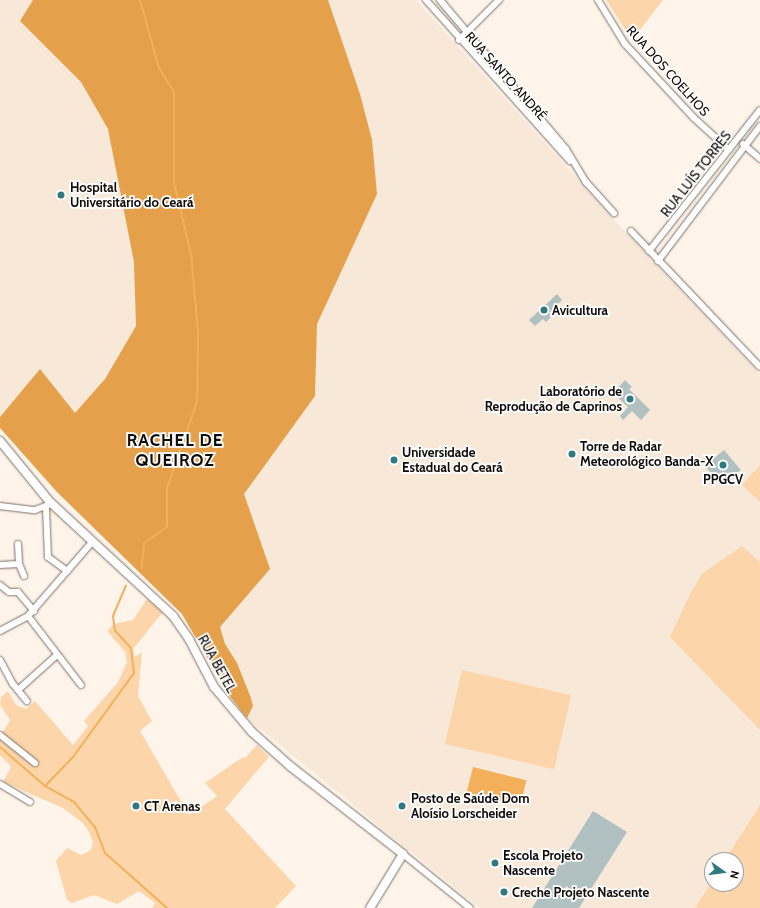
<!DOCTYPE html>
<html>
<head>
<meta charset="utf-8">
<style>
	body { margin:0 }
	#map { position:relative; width:760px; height:908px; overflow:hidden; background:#fef4ea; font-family:Cabin,sans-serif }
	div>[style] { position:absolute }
	.built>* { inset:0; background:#f7e8d8 }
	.green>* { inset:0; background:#fcd5ab; transform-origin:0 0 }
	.forest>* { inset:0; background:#e5a04c }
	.water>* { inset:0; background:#f4af5b; transform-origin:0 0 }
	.stream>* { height:2px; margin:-1px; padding:0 1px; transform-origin:1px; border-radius:1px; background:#f4af5b }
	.building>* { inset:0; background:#b1c0c1; transform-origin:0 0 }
	.roads { filter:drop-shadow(0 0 1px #7a7269) drop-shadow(0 0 1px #7a7269) }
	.minor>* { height:6px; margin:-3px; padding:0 3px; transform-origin:3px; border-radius:3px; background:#fff }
	.tertiary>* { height:8px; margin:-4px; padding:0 4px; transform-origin:4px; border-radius:4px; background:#fff }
	.dots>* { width:11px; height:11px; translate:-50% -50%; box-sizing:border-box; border:2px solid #fff; border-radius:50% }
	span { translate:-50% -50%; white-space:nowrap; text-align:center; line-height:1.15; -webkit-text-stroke:3.5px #fff; paint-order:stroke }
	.street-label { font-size:13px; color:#0f0c09 }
	.poi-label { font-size:13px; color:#0f0c09; font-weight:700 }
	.left { translate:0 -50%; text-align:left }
	.right { translate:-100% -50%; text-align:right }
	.district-label { font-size:17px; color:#0f0c09; font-weight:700; letter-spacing:1px }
	.north { position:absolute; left:704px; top:852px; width:40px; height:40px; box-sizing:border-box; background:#fff; border:1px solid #9f9e9d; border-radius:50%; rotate:104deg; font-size:11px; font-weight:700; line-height:16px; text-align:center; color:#0f0c09 }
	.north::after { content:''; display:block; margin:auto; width:14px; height:18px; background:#30797e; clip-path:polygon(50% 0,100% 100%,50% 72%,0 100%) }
</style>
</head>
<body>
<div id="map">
	<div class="built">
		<div style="clip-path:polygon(evenodd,0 0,416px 0,617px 223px,760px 374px,760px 908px,480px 908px,247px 718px,229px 695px,182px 614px,57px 492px,0 428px,0 0,712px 860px,736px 860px,736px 884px,712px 884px,712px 860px)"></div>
	</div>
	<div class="green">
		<div style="clip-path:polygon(606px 0,663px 0,632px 40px)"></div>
		<div style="clip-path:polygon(760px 465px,760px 502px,742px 485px)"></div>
		<div style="clip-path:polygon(742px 546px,760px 562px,760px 730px,670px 637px,690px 594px,702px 574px)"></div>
		<div style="clip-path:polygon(147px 599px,163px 612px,133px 649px,135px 657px,142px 652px,138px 696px,152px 721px,140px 731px,189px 815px,217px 796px,205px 783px,243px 757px,245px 758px,257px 745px,269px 757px,225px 809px,296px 886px,275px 908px,152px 908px,155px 903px,139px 891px,117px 904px,94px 895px,72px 903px,67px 900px,56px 861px,67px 848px,81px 855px,91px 850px,93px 842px,89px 832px,83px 823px,63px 808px,3px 782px,11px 767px,0 755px,0 737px,10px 720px,0 705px,1px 697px,8px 691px,16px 705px,26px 709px,35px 701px,73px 745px,88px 726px,84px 721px,118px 682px,127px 662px,125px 652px,107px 631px,114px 624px,133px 620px)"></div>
		<div style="left:462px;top:670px;width:112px;height:76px;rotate:13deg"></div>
		<div style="clip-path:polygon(760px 805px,760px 908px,695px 908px,712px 881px,712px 884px,736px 884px,736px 860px,725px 860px)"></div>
	</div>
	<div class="forest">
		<div style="clip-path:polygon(33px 0,328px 0,360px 94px,372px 140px,377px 194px,317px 324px,315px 396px,244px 494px,270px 569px,220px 627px,225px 644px,237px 663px,251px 698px,253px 706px,247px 718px,229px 695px,182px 614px,57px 492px,0 428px,0 417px,40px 369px,75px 413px,105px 379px,136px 326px,134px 262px,108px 129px,81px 82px,20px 21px)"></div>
	</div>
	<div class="water">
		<div style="left:473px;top:767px;width:55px;height:26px;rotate:14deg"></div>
	</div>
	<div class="stream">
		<div style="left:140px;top:0;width:71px;rotate:74.4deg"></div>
		<div style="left:159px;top:68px;width:28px;rotate:58deg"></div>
		<div style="left:174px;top:92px;width:91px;rotate:90deg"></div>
		<div style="left:174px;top:183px;width:73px;rotate:76.5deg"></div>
		<div style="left:191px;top:254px;width:79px;rotate:84.9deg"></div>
		<div style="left:198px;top:333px;width:69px;rotate:90.8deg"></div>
		<div style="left:197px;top:402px;width:91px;rotate:109.2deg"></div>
		<div style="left:167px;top:488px;width:39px;rotate:90deg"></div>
		<div style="left:167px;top:527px;width:28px;rotate:145deg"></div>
		<div style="left:144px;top:543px;width:25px;rotate:95deg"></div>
		<div style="left:0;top:747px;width:60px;rotate:40.9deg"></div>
		<div style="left:45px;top:786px;width:33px;rotate:29deg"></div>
		<div style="left:74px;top:802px;width:33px;rotate:50deg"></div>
		<div style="left:95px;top:827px;width:28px;rotate:69deg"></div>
		<div style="left:105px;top:853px;width:83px;rotate:41.6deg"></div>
		<div style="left:45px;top:786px;width:40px;rotate:-46deg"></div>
		<div style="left:73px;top:757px;width:104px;rotate:-54deg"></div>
		<div style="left:134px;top:673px;width:25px;rotate:-97deg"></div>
		<div style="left:131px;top:648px;width:23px;rotate:-133deg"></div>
		<div style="left:115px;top:631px;width:15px;rotate:-98deg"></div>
		<div style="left:113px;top:616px;width:33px;rotate:-67deg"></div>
	</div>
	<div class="building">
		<div style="clip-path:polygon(557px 294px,562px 300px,549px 313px,552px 316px,546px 322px,543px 319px,535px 326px,529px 320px)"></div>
		<div style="clip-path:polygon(625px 380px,632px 387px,629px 389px,650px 410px,641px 420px,632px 411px,623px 420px,620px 416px,628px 407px,613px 393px)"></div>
		<div style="left:724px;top:450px;width:26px;height:25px;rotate:50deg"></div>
		<div style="clip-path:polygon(593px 811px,627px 832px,579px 908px,532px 908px)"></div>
	</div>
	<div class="roads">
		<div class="minor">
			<div style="left:426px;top:0;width:216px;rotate:48.2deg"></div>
			<div style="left:440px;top:0;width:195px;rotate:49.8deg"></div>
			<div style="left:566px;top:149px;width:39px;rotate:59deg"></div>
			<div style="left:586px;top:182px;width:42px;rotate:47.9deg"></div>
			<div style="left:598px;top:0;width:52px;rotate:58.5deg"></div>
			<div style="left:625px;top:44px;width:101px;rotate:47deg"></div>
			<div style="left:694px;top:118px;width:47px;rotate:42.4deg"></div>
			<div style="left:459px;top:40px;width:57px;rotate:-45deg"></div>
			<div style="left:743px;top:144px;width:23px;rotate:41deg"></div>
			<div style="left:631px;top:231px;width:187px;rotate:46.5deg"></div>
			<div style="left:649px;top:251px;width:179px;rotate:-51.8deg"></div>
			<div style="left:658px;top:261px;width:169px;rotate:-52.9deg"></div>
			<div style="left:0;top:506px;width:35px;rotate:7deg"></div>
			<div style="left:35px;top:510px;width:14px;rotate:-21deg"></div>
			<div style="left:46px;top:508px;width:49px;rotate:87.7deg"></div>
			<div style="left:48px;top:557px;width:24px;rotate:36deg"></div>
			<div style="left:18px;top:544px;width:20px;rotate:87deg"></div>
			<div style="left:19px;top:564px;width:13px;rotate:67deg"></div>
			<div style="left:0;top:565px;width:19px;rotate:-3deg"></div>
			<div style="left:0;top:585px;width:11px;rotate:38deg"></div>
			<div style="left:9px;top:592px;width:9px"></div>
			<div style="left:18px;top:592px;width:25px;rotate:50deg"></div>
			<div style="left:28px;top:616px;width:87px;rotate:52.5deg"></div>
			<div style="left:0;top:631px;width:32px;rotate:-28deg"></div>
			<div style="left:28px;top:616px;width:98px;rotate:-49.1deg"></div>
			<div style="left:0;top:660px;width:27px;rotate:62deg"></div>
			<div style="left:13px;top:684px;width:22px;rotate:51deg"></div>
			<div style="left:18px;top:690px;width:52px;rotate:-41.9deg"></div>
			<div style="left:0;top:735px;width:45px;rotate:38.7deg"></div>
			<div style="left:0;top:784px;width:35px;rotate:31deg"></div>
			<div style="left:403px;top:854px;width:86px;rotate:38.9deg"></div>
		</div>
		<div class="tertiary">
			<div style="left:0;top:441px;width:79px;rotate:50.7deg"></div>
			<div style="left:50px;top:502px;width:168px;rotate:42.8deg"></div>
			<div style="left:173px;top:616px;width:28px;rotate:55deg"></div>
			<div style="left:189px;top:639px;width:54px;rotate:62.5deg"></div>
			<div style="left:214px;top:687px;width:59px;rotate:49.8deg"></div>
			<div style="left:252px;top:732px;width:51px;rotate:41.8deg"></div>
			<div style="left:290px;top:766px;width:143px;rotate:37.9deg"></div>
			<div style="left:403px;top:854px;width:63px;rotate:121.4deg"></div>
		</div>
	</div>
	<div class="dots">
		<div style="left:61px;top:195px;background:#30797e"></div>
		<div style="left:544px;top:310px;background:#30797e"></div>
		<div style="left:630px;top:399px;background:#30797e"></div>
		<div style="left:572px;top:454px;background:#30797e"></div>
		<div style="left:394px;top:460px;background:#30797e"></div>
		<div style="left:723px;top:465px;background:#30797e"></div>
		<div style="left:136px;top:806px;background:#30797e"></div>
		<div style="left:402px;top:806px;background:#30797e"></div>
		<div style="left:495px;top:863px;background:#30797e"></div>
		<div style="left:504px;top:892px;background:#30797e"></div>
	</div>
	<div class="street-label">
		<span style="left:668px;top:71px;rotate:48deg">RUA DOS COELHOS</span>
		<span style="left:506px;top:76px;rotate:48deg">RUA SANTO ANDRÉ</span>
		<span style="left:696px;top:174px;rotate:-52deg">RUA LUÍS TORRES</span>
		<span style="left:217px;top:664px;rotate:61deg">RUA BETEL</span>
	</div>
	<div class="poi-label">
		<span class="left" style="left:70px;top:195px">Hospital<br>Universitário do Ceará</span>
		<span class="left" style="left:552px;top:310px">Avicultura</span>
		<span class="right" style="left:622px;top:399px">Laboratório de<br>Reprodução de Caprinos</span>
		<span class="left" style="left:580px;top:454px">Torre de Radar<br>Meteorológico Banda-X</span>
		<span class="left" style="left:402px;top:460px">Universidade<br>Estadual do Ceará</span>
		<span style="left:723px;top:479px">PPGCV</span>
		<span class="left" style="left:411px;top:806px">Posto de Saúde Dom<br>Aloísio Lorscheider</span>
		<span class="left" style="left:144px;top:806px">CT Arenas</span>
		<span class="left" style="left:503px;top:863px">Escola Projeto<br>Nascente</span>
		<span class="left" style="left:512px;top:892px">Creche Projeto Nascente</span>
	</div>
	<div class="district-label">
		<span style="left:175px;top:451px">RACHEL DE<br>QUEIROZ</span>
	</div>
	<div class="north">N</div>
</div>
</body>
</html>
